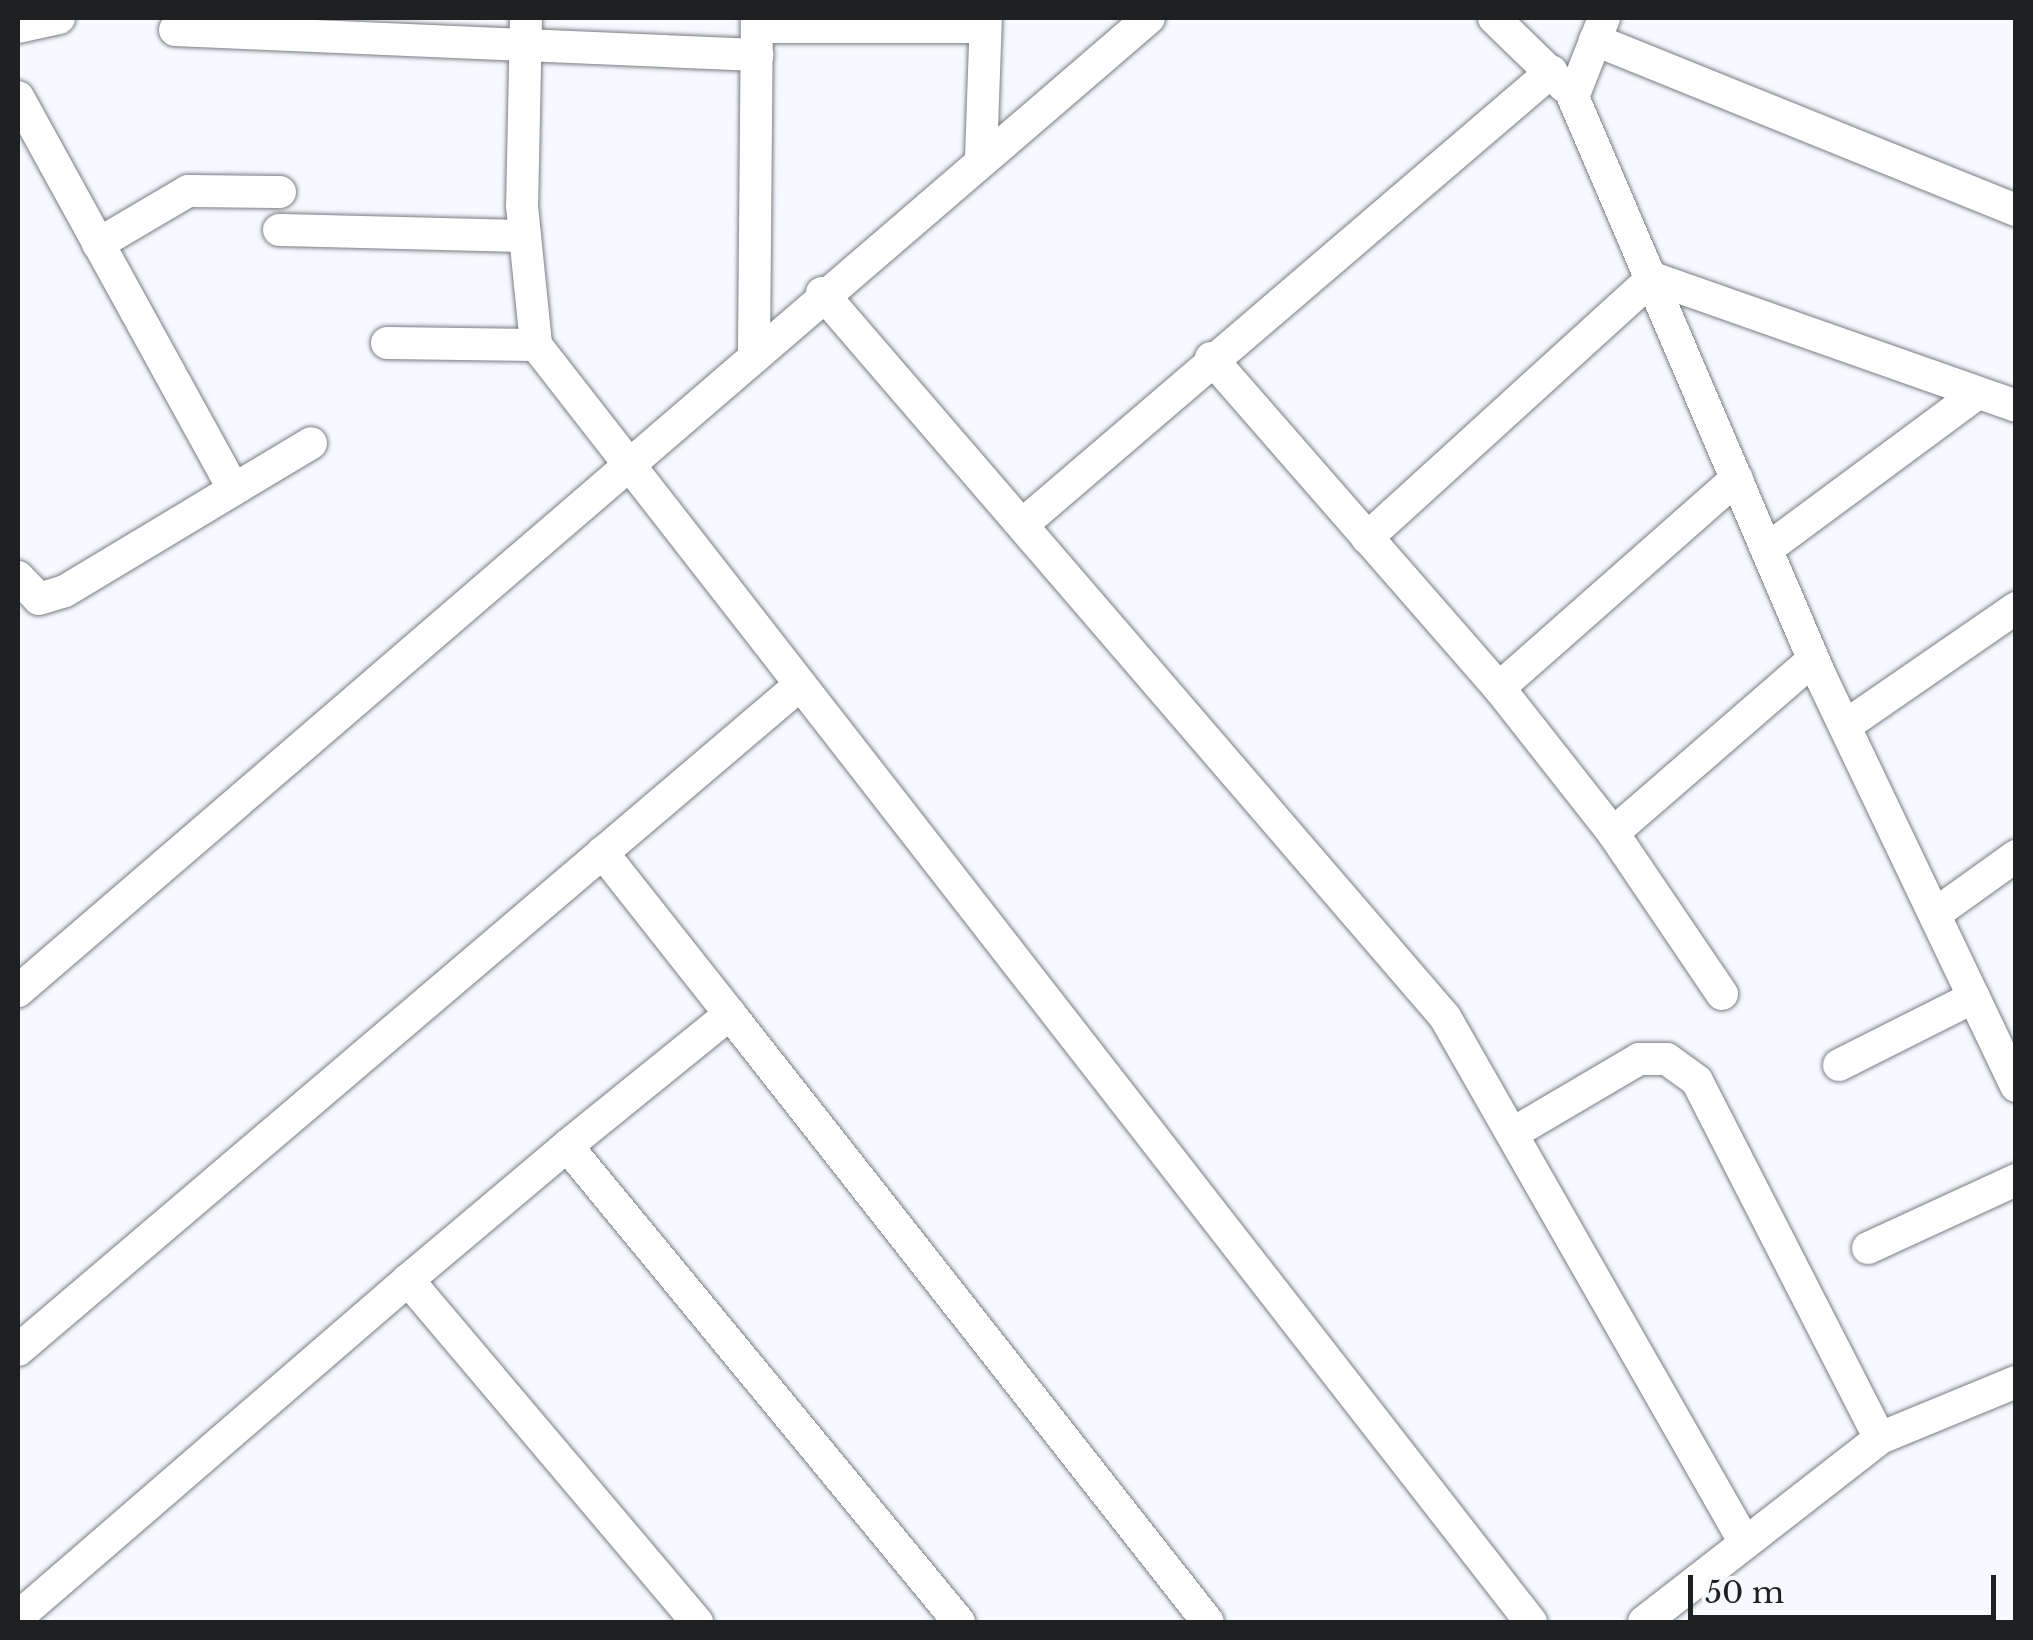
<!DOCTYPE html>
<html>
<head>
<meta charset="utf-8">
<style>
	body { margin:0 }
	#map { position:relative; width:2033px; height:1640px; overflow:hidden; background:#f7f9fe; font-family:"Libre Baskerville",serif }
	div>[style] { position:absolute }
	.roads { filter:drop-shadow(0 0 2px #7a7d82) drop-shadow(0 0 2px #7a7d82) }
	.street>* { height:32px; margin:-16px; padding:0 16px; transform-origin:16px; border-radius:16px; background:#fff }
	span { translate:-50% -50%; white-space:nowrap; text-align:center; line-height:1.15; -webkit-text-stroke:8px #f7f9fe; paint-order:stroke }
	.frame { position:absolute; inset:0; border:20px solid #1f2022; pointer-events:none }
	.scale { position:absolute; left:1688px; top:1575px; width:308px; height:45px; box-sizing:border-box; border:5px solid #1f2022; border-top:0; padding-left:12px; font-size:30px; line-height:35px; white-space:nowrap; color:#1f2022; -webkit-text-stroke:8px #f7f9fe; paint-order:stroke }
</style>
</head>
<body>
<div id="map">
	<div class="roads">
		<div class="street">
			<div style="left:526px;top:18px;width:188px;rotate:91.2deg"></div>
			<div style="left:522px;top:206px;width:140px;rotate:84.2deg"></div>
			<div style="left:536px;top:345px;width:1619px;rotate:52.08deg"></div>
			<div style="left:1494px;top:18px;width:98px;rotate:44.2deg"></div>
			<div style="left:1604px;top:18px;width:85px;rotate:111.4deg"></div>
			<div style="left:1573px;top:97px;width:631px;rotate:66.85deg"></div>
			<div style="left:1821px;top:677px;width:453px;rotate:64.5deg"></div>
			<div style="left:18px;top:27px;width:42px;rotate:-12.4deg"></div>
			<div style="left:757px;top:27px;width:228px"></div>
			<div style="left:175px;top:30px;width:583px;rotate:2.46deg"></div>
			<div style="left:1595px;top:40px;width:454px;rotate:22deg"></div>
			<div style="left:18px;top:97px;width:446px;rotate:61.2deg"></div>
			<div style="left:981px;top:158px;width:140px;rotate:-88deg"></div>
			<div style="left:279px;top:230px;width:246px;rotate:1.4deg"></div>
			<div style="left:98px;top:244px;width:104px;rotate:-30.5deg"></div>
			<div style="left:188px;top:191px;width:92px;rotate:0.6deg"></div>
			<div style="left:822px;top:293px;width:955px;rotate:49.29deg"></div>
			<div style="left:1445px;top:1017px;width:603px;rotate:60.29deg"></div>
			<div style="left:387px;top:343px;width:149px;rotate:0.8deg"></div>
			<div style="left:754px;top:350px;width:332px;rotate:-89.5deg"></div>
			<div style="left:1211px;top:358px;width:438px;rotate:48.9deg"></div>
			<div style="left:1499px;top:688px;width:184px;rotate:51.8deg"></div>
			<div style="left:1023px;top:524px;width:696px;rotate:-40.57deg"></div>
			<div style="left:1367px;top:538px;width:387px;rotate:-42.3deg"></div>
			<div style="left:1653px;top:278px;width:385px;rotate:19.4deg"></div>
			<div style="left:1767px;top:549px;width:262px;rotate:-36.5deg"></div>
			<div style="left:18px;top:577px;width:30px;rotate:46deg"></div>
			<div style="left:39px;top:599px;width:27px;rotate:-17deg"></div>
			<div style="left:65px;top:591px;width:287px;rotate:-31deg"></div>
			<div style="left:1499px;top:688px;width:317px;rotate:-41.4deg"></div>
			<div style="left:1845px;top:726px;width:208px;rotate:-34.6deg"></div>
			<div style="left:1935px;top:914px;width:100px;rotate:-35.6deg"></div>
			<div style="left:18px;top:991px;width:1492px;rotate:-40.71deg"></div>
			<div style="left:1722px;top:994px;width:194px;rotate:-124.1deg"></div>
			<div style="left:1613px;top:833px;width:264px;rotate:-40.9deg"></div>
			<div style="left:730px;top:1014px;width:773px;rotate:51.83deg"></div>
			<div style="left:1839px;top:1065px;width:151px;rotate:-26.7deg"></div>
			<div style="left:1515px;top:1132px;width:144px;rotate:-30.5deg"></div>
			<div style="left:1639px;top:1059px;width:28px"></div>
			<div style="left:1667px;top:1059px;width:37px;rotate:36deg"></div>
			<div style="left:1697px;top:1081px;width:401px;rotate:62.9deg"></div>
			<div style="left:567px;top:1146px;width:210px;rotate:-39deg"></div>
			<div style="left:730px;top:1014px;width:206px;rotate:-128.3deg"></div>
			<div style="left:1868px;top:1248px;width:163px;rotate:-24.7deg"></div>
			<div style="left:18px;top:1350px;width:1027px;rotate:-40.38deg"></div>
			<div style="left:18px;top:1617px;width:515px;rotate:-40.83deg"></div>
			<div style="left:697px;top:1622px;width:448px;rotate:-130.2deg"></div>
			<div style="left:408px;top:1280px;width:208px;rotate:-40.1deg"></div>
			<div style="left:567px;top:1146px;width:617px;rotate:50.53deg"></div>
			<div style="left:1644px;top:1622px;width:299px;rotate:-37.9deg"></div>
			<div style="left:1880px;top:1438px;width:147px;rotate:-22.4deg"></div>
		</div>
	</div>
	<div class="frame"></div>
	<div class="scale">50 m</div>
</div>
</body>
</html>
